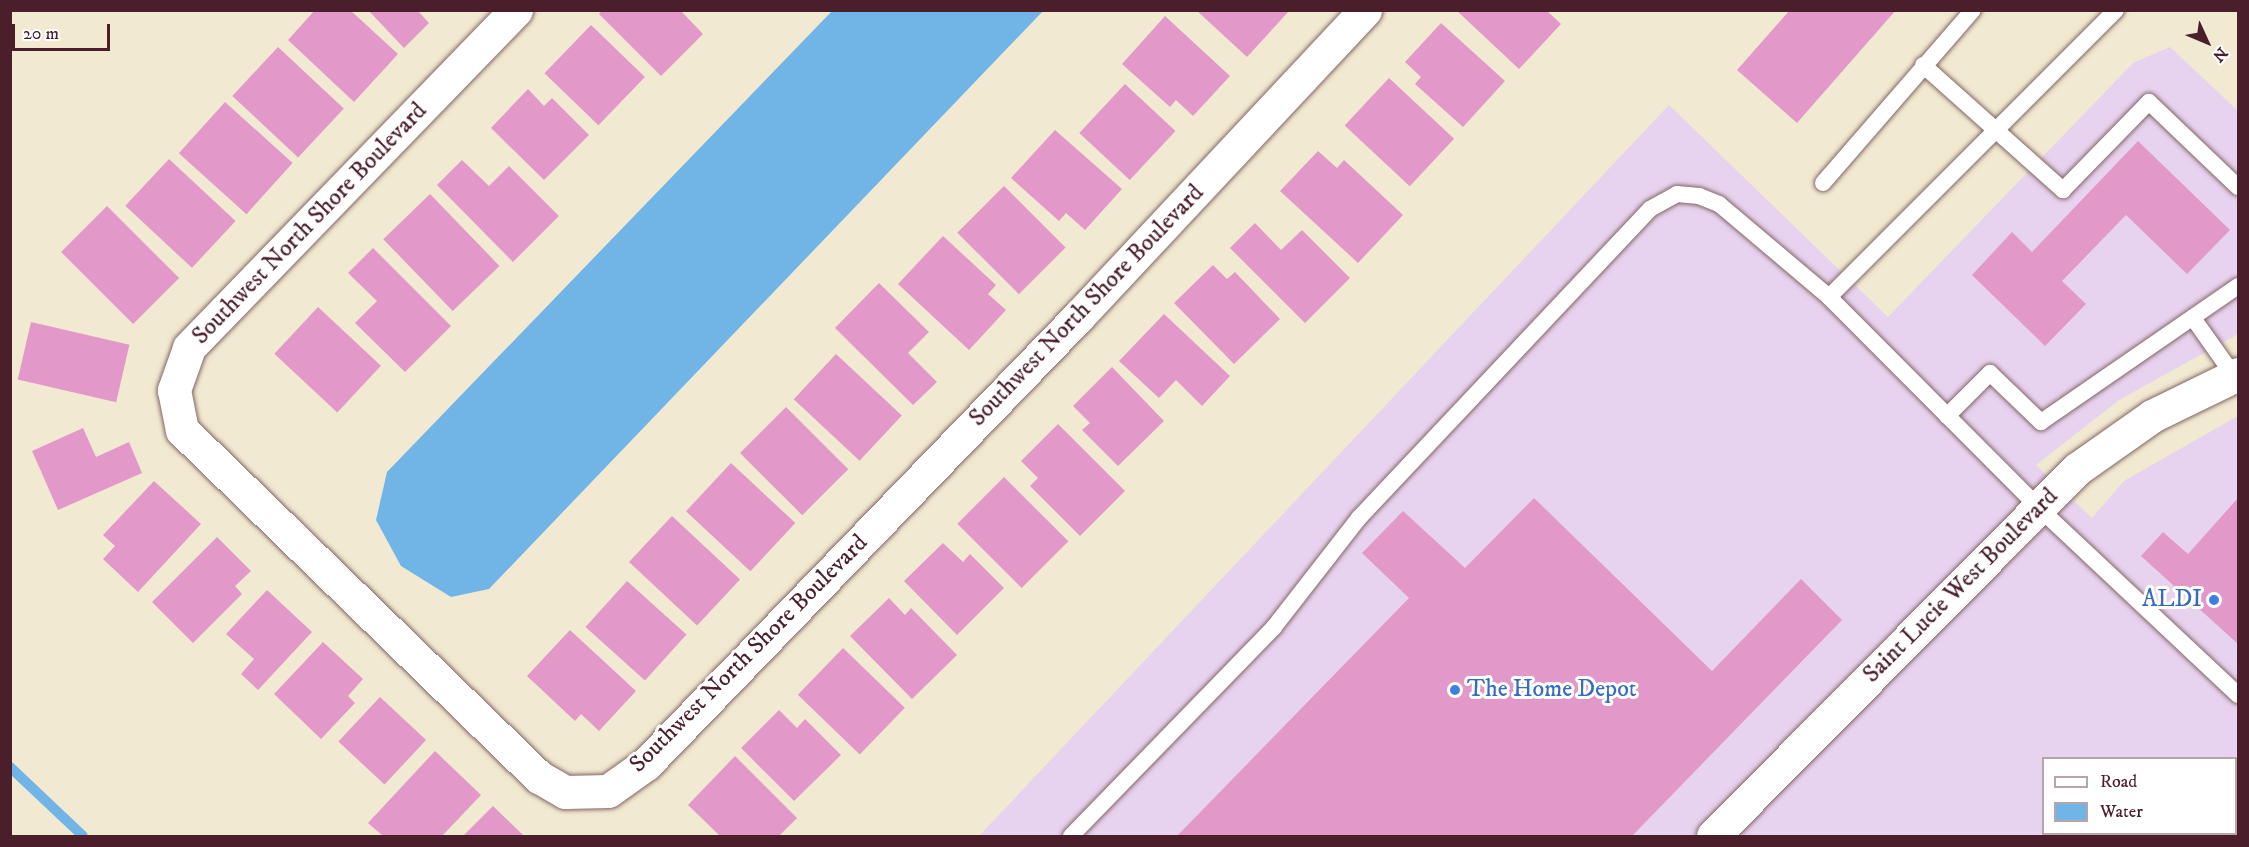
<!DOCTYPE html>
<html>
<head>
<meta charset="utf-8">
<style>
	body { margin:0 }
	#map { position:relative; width:2249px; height:847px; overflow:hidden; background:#f1e9d1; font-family:"IM FELL DW Pica",serif }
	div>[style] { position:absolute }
	.built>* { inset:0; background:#e7d2ef }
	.water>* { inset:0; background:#71b5e7 }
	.stream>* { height:10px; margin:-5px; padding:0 5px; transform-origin:5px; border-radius:5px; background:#71b5e7 }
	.building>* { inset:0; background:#e299ca; transform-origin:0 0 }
	.roads { filter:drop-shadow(0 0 2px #846665) drop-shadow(0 0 2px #846665) }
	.lane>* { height:16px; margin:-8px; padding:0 8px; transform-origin:8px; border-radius:8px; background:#fff }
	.street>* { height:33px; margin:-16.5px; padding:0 16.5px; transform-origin:16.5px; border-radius:16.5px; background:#fff }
	.dots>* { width:16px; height:16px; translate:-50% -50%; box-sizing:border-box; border:3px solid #fff; border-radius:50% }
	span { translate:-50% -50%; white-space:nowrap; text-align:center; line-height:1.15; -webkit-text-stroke:6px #fff; paint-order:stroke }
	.street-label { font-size:24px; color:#4a1f2b }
	.shop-label { font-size:24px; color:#366cbe }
	.right { translate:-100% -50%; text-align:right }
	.left { translate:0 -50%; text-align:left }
	.frame { position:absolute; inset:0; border:12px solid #4a1f2b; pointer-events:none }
	.legend { position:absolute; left:2042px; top:757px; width:195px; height:78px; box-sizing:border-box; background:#fff; border:2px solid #b7a5aa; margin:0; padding:8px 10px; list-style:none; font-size:18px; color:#4a1f2b }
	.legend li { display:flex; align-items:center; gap:12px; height:30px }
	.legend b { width:30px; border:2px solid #b7a5aa }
	.north { position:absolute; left:2177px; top:12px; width:60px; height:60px; -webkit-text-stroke:4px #fff; paint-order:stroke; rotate:134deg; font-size:16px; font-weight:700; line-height:24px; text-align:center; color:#4a1f2b }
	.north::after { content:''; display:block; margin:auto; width:21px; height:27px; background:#4a1f2b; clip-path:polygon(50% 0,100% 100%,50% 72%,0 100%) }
	.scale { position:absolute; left:12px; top:24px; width:98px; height:27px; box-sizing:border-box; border:3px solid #4a1f2b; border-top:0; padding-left:8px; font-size:18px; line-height:21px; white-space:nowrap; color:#4a1f2b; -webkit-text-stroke:4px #fff; paint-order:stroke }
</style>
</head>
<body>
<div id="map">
	<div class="built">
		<div style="clip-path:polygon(evenodd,2170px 47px,2238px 111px,2238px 334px,2119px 400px,2036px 465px,2092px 518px,2124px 481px,2238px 416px,2238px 836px,979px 836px,1669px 105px,1888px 317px,2133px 63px,2170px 47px,2044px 758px,2236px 758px,2236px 834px,2044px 834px,2044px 758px)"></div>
	</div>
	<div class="water">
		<div style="clip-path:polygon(833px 10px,1043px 11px,489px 589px,451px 597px,401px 566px,376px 520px,387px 472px)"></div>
	</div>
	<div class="stream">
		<div style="left:10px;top:767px;width:100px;rotate:43.4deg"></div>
	</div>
	<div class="building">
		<div style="clip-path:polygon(315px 10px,350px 10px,398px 54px,354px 102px,288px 40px)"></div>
		<div style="clip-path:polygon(368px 10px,417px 10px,429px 23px,404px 48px)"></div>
		<div style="clip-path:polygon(602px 10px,680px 10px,703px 34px,661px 76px,599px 14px)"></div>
		<div style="clip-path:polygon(1196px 10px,1290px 10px,1247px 57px)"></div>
		<div style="clip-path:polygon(1456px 10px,1546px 10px,1561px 24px,1519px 69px)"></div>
		<div style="clip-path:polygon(1790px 10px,1896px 10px,1797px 123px,1737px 70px)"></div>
		<div style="clip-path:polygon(1165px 16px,1230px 76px,1193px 116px,1176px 100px,1170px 107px,1122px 64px)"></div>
		<div style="clip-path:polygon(1441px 23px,1505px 81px,1463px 127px,1415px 84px,1421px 77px,1405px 62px)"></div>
		<div style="left:591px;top:25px;width:75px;height:67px;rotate:44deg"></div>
		<div style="left:278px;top:47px;width:90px;height:67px;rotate:43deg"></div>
		<div style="left:1389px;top:78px;width:89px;height:65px;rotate:43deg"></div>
		<div style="left:1125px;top:84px;width:69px;height:67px;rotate:43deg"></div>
		<div style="clip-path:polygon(528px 89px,544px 106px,552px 98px,589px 135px,544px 180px,491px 128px)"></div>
		<div style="left:225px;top:102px;width:91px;height:69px;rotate:42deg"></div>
		<div style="clip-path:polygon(1055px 130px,1122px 189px,1085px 230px,1066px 213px,1059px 221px,1011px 178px)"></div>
		<div style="clip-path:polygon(2138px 141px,2230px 230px,2187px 274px,2126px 215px,2062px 281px,2086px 304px,2045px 346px,1972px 275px,2012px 232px,2032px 252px)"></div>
		<div style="clip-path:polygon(1318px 151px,1337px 168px,1344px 160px,1403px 215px,1358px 263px,1280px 191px)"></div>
		<div style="left:169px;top:159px;width:91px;height:64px;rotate:43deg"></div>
		<div style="clip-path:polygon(462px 160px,489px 186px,509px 166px,559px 216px,513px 262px,437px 185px)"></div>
		<div style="left:1004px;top:186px;width:87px;height:66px;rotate:45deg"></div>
		<div style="left:430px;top:194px;width:100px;height:65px;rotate:46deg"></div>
		<div style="left:107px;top:206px;width:102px;height:65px;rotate:45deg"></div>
		<div style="clip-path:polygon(1255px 223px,1281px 250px,1302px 230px,1350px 278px,1305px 323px,1230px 248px)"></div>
		<div style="clip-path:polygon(943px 236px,996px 285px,988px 294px,1006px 310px,969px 350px,898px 284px)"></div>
		<div style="clip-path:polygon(373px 248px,451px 326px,405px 372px,355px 323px,377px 301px,348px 273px)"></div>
		<div style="clip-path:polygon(1213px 265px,1227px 279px,1235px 272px,1280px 319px,1234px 364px,1174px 303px)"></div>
		<div style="clip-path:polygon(879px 283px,929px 332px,908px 353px,937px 382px,913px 405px,835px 328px)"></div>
		<div style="left:318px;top:307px;width:86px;height:64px;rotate:43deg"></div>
		<div style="clip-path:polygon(1164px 314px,1230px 376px,1202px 406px,1176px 380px,1159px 398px,1119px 361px)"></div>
		<div style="left:31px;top:322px;width:101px;height:59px;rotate:13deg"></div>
		<div style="left:836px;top:354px;width:90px;height:62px;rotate:43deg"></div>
		<div style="clip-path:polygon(1112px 367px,1164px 421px,1118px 466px,1082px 430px,1090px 423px,1073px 406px)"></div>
		<div style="left:786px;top:407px;width:88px;height:65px;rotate:45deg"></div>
		<div style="clip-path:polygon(1058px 424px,1125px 491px,1080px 536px,1030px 486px,1038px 478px,1021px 461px)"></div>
		<div style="clip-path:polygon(83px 428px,96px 457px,129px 442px,142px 473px,58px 510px,32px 451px)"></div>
		<div style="left:731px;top:463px;width:88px;height:66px;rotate:43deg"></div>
		<div style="left:1004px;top:477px;width:91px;height:66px;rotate:45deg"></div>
		<div style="clip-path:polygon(154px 481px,201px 524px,138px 592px,103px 559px,115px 546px,103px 535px)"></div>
		<div style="clip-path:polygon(1534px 498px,1712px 671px,1801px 579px,1842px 620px,1632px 836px,1177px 836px,1409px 598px,1362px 553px,1403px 511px,1465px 568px)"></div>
		<div style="clip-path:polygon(2238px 498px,2238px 644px,2141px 556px,2163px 532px,2188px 554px)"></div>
		<div style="left:672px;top:516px;width:93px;height:63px;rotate:43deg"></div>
		<div style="clip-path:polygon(217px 537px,251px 571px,235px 586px,242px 594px,193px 643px,152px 602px)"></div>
		<div style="clip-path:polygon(943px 543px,963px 562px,970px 554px,1004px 588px,957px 635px,904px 581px)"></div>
		<div style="left:627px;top:581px;width:80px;height:62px;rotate:42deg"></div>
		<div style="clip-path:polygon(267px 590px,312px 632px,258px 690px,241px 674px,254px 659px,226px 634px)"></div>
		<div style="clip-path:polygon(889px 598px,905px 615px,911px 608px,957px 655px,912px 699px,850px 636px)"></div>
		<div style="clip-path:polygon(570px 630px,636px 691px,599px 731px,581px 714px,575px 721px,527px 676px)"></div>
		<div style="clip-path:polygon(323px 642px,363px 679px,348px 696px,355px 703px,321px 739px,274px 694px)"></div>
		<div style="left:843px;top:648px;width:86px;height:65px;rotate:44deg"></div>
		<div style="left:380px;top:697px;width:63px;height:61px;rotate:43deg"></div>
		<div style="clip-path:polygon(779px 710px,797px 728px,805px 719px,841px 755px,794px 801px,741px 748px)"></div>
		<div style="clip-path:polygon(435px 751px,481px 795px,442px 836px,383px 836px,368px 823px)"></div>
		<div style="clip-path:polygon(735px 756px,797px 818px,779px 836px,720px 836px,688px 805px)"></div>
		<div style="clip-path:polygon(493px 806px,524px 836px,463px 836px)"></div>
	</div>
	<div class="roads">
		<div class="lane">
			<div style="left:2116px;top:10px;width:406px;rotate:135deg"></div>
			<div style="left:1829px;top:297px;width:298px;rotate:45.1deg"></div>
			<div style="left:2039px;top:508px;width:273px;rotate:43.2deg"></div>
			<div style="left:1923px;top:65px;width:188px;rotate:41.8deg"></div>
			<div style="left:2063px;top:190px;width:123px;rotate:-45.7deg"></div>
			<div style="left:2149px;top:102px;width:123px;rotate:43.7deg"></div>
			<div style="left:1823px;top:183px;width:229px;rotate:-49.1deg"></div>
			<div style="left:2193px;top:318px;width:71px;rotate:54.7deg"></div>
			<div style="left:1947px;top:416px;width:61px;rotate:-45deg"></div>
			<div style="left:1990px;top:373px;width:71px;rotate:43.9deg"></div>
			<div style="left:2041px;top:422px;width:239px;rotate:-34.6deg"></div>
			<div style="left:1071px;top:836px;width:291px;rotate:-45.8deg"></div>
			<div style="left:1274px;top:627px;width:138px;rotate:-52.1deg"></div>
			<div style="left:1359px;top:518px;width:424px;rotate:-46.7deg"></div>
			<div style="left:1650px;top:209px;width:31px;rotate:-29deg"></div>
			<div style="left:1677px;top:194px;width:22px;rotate:5deg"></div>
			<div style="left:1699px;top:196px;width:22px;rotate:22deg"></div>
			<div style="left:1719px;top:204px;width:144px;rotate:40.2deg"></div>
		</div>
		<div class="street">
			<div style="left:516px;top:10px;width:470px;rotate:134.1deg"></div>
			<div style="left:189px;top:348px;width:45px;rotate:109.7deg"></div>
			<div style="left:174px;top:390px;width:41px;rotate:78.7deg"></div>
			<div style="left:182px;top:430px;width:498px;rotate:44.2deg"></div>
			<div style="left:539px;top:777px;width:30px;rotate:30deg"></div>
			<div style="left:565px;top:792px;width:43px;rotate:-1.3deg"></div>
			<div style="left:608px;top:791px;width:47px;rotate:-35.4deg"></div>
			<div style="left:646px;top:764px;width:622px;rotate:-45.98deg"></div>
			<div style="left:1078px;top:317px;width:420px;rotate:-46.9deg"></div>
			<div style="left:1713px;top:836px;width:517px;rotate:-45.24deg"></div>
			<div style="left:2077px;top:469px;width:92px;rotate:-35.2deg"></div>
			<div style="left:2152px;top:416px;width:96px;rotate:-26deg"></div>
		</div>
	</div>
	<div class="dots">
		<div style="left:2214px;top:600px;background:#3f7fe0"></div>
		<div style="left:1455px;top:690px;background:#3f7fe0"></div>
	</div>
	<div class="street-label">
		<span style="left:310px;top:224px;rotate:-46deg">Southwest North Shore Boulevard</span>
		<span style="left:1087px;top:306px;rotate:-46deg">Southwest North Shore Boulevard</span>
		<span style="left:1961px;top:586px;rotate:-45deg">Saint Lucie West Boulevard</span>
		<span style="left:749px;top:654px;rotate:-45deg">Southwest North Shore Boulevard</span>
	</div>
	<div class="shop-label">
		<span class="right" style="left:2202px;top:600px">ALDI</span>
		<span class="left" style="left:1467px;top:690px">The Home Depot</span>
	</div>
	<div class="frame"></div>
	<ul class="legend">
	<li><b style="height:8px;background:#fff"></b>Road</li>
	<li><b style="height:16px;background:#71b5e7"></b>Water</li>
	</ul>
	<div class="north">N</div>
	<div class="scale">20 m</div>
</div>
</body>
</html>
